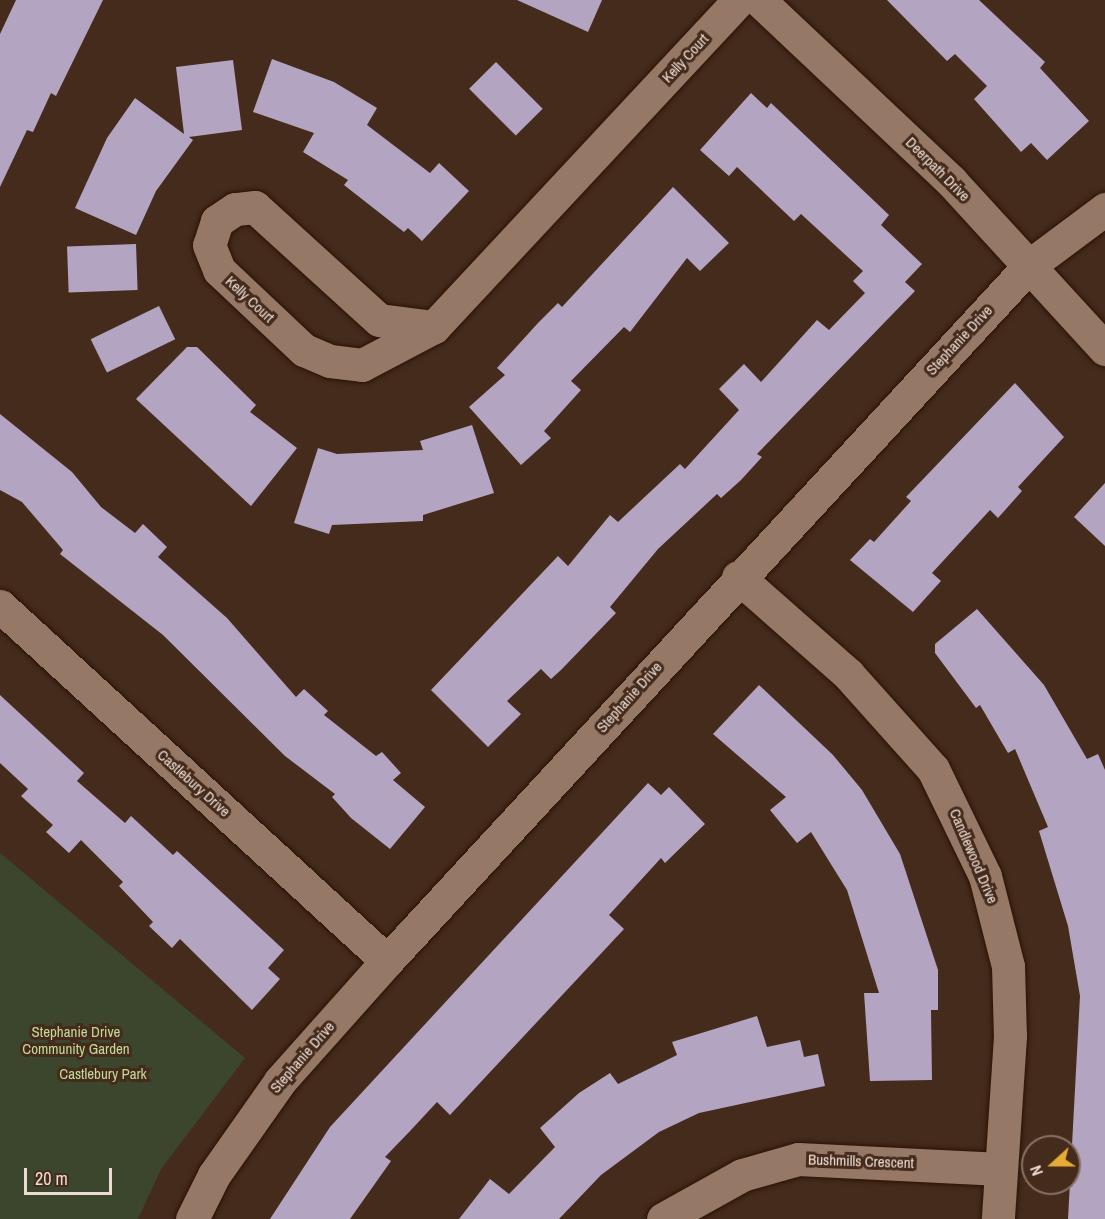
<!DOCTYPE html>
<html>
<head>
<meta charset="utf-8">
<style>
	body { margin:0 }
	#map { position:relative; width:1105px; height:1219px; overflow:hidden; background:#452b1c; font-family:"Archivo Narrow",sans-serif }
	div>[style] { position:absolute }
	.green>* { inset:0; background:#3c462c }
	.building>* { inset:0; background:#b3a4c2; transform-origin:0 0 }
	.roads { filter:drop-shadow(0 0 2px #2a1305) drop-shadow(0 0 2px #2a1305) }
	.street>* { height:33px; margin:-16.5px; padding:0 16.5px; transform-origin:16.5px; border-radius:16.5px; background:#967867 }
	span { translate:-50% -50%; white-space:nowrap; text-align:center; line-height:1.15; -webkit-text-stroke:6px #452b1c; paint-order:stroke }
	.street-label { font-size:15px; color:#eddcd3 }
	.park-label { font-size:15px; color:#c0da96 }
	.north { position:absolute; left:1021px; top:1135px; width:60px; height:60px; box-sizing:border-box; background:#452b1c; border:2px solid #887265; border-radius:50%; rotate:249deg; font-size:16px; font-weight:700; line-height:24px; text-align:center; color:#eddcd3 }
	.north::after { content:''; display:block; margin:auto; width:21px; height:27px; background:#e6ac36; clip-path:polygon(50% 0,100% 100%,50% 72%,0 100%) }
	.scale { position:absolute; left:24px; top:1168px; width:88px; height:27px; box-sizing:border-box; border:3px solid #eddcd3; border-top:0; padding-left:8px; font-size:18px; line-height:21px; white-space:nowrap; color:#eddcd3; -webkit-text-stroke:4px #452b1c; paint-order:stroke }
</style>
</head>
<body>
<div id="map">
	<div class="green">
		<div style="clip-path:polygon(0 853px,245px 1058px,161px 1169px,138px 1219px,0 1219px)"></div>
	</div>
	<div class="building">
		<div style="clip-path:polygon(16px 0,103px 0,56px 96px,51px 93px,33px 132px,27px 130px,0 187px,0 34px)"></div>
		<div style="clip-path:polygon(517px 0,602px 0,588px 32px)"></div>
		<div style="clip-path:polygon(887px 0,979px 0,1045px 62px,1040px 68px,1089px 121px,1047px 160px,1031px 143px,1021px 152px,974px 99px,987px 86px,955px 54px,947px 61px)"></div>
		<div style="clip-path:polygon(272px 59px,334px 82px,377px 108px,367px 125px,430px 173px,439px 163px,469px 191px,422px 241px,408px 228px,404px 232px,344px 185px,348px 180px,303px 152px,314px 133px,253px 112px)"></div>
		<div style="clip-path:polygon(233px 60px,242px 130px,189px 137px,193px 140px,156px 191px,136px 235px,75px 208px,107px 138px,135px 98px,184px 134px,176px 67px)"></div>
		<div style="left:496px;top:62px;width:66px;height:38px;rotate:45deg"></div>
		<div style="clip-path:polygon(751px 93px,767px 108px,771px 103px,889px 215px,881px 225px,922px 264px,905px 282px,915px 291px,757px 454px,762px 457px,741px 480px,721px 498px,717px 494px,658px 549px,610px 607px,616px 613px,561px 670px,551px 679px,541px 669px,507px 701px,521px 714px,488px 747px,431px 690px,558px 556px,568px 566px,610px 515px,618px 522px,680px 464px,685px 469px,739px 410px,719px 389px,744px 364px,761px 382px,817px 320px,829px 330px,865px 293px,853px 281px,863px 271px,801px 214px,794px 221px,737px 167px,729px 176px,700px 150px)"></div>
		<div style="clip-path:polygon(673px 187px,729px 243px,700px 271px,687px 258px,630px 332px,624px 327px,571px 381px,581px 390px,544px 431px,551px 438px,521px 465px,469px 407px,505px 375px,497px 368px,538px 323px,558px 303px,562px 307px)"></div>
		<div style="left:136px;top:244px;width:46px;height:69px;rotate:88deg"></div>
		<div style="left:159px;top:306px;width:37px;height:76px;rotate:64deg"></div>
		<div style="clip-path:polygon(187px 347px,197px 347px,256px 405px,250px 412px,297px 448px,251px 506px,136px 399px)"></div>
		<div style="clip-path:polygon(1015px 383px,1064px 437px,1018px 487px,1022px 491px,998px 518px,990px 510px,932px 573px,941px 581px,913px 612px,850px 560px,870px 539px,874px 542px,911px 501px,906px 497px)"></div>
		<div style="clip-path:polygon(0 414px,72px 472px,101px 507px,135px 533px,143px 524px,167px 547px,158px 557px,227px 618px,296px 697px,304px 689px,328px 711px,324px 715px,376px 756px,382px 752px,401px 773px,393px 780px,425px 807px,390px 849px,351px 818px,332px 797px,335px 794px,285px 756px,163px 635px,60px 554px,63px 550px,22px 502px,0 490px)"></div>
		<div style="clip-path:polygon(472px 425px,494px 493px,423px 515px,423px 521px,332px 525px,329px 534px,294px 523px,318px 448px,337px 454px,423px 450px,420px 441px)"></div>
		<div style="clip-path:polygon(1105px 483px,1105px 546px,1074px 517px)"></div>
		<div style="clip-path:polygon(977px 609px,1044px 685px,1087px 759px,1098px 754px,1105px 770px,1105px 1219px,1068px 1219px,1080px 996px,1068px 926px,1039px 831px,1048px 827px,1015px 749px,1008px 753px,980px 705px,976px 708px,935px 653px,935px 644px)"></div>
		<div style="clip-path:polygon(759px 685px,833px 755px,862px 790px,900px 854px,938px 970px,938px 1010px,931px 1010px,932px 1080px,870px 1081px,864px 993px,879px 993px,847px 890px,811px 832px,797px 843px,770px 810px,786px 797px,713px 734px)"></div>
		<div style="clip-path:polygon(0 695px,84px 773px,77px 781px,125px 823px,131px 816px,173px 855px,177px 851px,284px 950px,268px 968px,280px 979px,252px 1010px,180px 939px,172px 948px,149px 926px,153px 922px,119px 886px,123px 882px,81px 840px,69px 853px,46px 832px,53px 825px,21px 796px,28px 789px,0 763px)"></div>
		<div style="clip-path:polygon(648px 783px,661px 795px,669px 787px,705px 824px,665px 863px,661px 858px,609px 915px,624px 929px,450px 1115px,437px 1102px,411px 1130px,385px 1157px,391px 1161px,350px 1219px,270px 1219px,330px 1127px)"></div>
		<div style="clip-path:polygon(757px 1016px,767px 1047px,800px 1040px,804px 1057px,818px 1054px,825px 1086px,699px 1113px,659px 1132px,601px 1175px,559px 1219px,459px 1219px,490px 1179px,509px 1194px,555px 1147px,540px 1128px,579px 1093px,610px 1073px,618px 1084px,677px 1055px,672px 1042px)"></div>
	</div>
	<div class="roads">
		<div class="street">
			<div style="left:759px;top:0;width:264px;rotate:43.3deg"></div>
			<div style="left:951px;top:181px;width:228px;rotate:47.5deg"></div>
			<div style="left:434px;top:327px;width:55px;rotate:-172.7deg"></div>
			<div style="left:379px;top:320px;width:168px;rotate:-137.7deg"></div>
			<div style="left:255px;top:207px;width:20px;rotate:174deg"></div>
			<div style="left:235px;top:209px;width:22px;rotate:146deg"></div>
			<div style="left:217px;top:221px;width:25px;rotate:108deg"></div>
			<div style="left:209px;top:245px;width:27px;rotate:68deg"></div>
			<div style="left:219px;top:270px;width:117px;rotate:43.3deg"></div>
			<div style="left:304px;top:350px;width:28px;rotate:23deg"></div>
			<div style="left:330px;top:361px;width:32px;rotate:7deg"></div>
			<div style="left:362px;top:365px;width:81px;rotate:-27.8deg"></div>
			<div style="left:434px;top:327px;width:447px;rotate:-47deg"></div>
			<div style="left:738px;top:577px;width:147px;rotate:41.4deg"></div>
			<div style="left:848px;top:674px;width:127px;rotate:48.2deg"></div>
			<div style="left:933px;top:769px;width:119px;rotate:64.1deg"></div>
			<div style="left:985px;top:876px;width:93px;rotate:75.7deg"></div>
			<div style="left:1008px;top:966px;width:70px;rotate:88.4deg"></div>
			<div style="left:1010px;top:1036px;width:183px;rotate:93.8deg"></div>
			<div style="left:0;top:606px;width:525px;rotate:42.53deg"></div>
			<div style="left:192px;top:1219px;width:49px;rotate:-63.4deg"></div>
			<div style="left:214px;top:1175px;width:115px;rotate:-54.9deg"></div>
			<div style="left:280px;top:1081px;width:161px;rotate:-48.3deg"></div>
			<div style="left:387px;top:961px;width:948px;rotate:-47.27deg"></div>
			<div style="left:1030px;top:265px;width:94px;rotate:-36.7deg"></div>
			<div style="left:663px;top:1219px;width:90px;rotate:-29.1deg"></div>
			<div style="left:742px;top:1175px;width:58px;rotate:-15.9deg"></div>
			<div style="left:798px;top:1159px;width:203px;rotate:2.8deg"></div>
		</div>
	</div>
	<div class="street-label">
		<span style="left:685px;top:58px;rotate:-47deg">Kelly Court</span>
		<span style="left:938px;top:169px;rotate:45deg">Deerpath Drive</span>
		<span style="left:250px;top:299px;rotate:43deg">Kelly Court</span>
		<span style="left:959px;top:340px;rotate:-47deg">Stephanie Drive</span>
		<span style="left:629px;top:697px;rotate:-48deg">Stephanie Drive</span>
		<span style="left:194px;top:783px;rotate:42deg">Castlebury Drive</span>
		<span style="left:974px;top:856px;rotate:67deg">Candlewood Drive</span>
		<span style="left:302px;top:1057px;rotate:-49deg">Stephanie Drive</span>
		<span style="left:861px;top:1161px;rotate:2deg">Bushmills Crescent</span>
	</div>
	<div class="park-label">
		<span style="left:76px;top:1040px">Stephanie Drive<br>Community Garden</span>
		<span style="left:103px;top:1074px">Castlebury Park</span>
	</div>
	<div class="north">N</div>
	<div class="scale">20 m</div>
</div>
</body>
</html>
